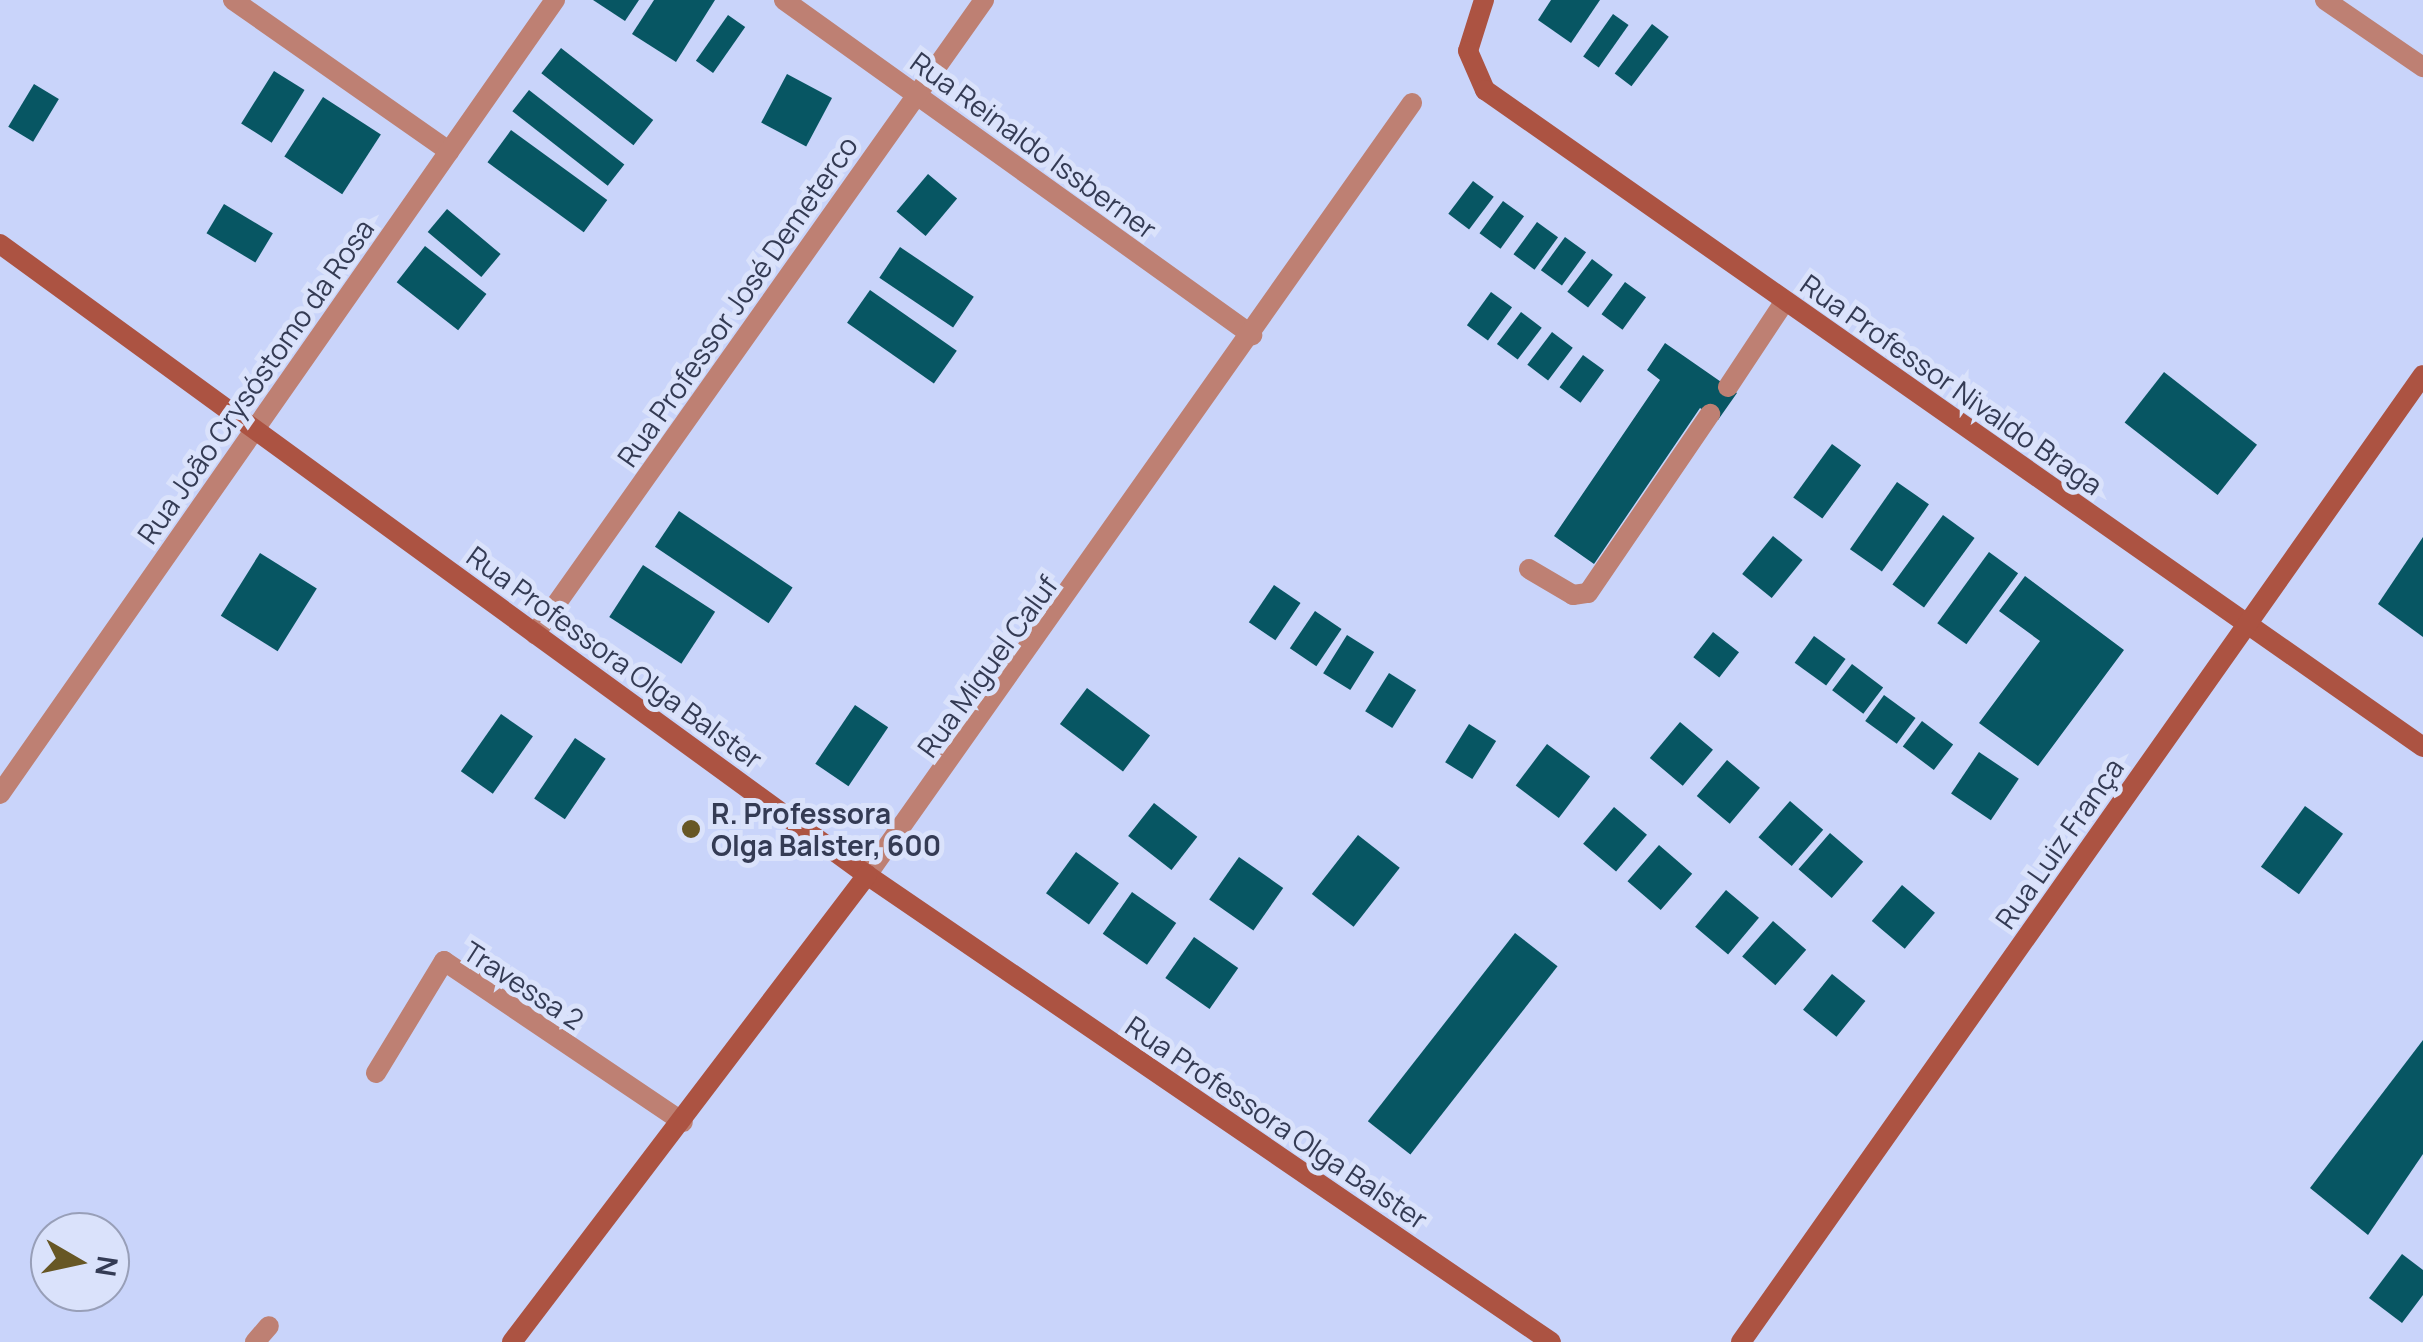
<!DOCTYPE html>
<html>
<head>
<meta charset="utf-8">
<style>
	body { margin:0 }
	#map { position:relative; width:2423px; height:1342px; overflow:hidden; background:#c9d4fa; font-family:Manrope,sans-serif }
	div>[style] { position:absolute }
	.building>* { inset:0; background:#075663; transform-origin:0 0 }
	.lane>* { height:20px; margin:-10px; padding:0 10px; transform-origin:10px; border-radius:10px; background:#be8073 }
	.street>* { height:20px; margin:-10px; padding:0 10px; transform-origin:10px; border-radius:10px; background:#be8073 }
	.secondary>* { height:20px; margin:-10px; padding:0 10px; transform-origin:10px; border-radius:10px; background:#ac5342 }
	.dots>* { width:28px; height:28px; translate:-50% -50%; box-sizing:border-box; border:5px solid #dae2fb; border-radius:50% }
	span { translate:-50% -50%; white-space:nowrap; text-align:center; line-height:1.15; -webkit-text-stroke:10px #dae2fb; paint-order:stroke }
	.street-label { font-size:28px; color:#343b54 }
	.poi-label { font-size:28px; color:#343b54; font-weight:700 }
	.left { translate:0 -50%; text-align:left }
	.north { position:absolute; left:30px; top:1212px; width:100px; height:100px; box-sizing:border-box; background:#dae2fb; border:2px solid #989fb8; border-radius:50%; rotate:99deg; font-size:28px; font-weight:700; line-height:40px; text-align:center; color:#343b54 }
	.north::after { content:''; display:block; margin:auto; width:35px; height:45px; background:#675725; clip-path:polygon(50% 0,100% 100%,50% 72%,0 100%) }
</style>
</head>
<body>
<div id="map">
	<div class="building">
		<div style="clip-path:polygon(593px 0,639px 0,625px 21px)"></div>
		<div style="clip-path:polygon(654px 0,715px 0,676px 62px,632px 34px)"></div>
		<div style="clip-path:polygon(1551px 0,1600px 0,1571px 43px,1538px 20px)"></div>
		<div style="left:1613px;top:14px;width:19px;height:52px;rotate:35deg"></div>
		<div style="left:728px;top:15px;width:21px;height:56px;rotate:35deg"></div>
		<div style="left:1652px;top:24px;width:21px;height:62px;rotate:37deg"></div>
		<div style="left:561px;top:48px;width:117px;height:32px;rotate:38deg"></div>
		<div style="left:274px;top:71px;width:36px;height:62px;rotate:32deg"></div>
		<div style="left:787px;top:74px;width:51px;height:55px;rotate:28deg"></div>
		<div style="left:34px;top:84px;width:29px;height:50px;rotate:31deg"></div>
		<div style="left:529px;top:90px;width:121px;height:27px;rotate:38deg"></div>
		<div style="left:323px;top:97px;width:69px;height:71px;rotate:33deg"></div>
		<div style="left:511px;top:130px;width:119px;height:40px;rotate:36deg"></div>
		<div style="left:928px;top:174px;width:38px;height:49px;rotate:40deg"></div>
		<div style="left:1473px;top:181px;width:26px;height:41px;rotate:37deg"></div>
		<div style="left:1503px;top:201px;width:26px;height:40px;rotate:36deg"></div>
		<div style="left:224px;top:204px;width:57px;height:34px;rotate:31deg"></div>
		<div style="left:447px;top:209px;width:70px;height:30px;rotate:40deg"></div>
		<div style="left:1537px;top:222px;width:26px;height:40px;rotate:36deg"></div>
		<div style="left:1565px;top:237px;width:26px;height:41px;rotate:36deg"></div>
		<div style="left:425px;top:246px;width:78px;height:46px;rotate:38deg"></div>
		<div style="left:900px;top:247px;width:89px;height:37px;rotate:34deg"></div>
		<div style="left:1592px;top:259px;width:26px;height:41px;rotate:37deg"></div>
		<div style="left:1625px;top:282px;width:26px;height:40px;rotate:36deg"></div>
		<div style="left:870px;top:290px;width:106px;height:40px;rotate:35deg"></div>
		<div style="left:1491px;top:292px;width:26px;height:41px;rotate:36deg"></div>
		<div style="left:1521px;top:312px;width:26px;height:40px;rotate:37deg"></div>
		<div style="left:1552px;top:332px;width:26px;height:41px;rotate:37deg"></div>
		<div style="clip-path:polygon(1665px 343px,1737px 393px,1718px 420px,1700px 408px,1594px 564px,1554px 536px,1660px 380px,1647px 370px)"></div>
		<div style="left:1583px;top:355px;width:26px;height:40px;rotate:36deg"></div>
		<div style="left:2164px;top:372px;width:118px;height:64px;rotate:38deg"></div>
		<div style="left:1832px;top:444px;width:36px;height:66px;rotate:36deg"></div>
		<div style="left:1897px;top:482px;width:39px;height:82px;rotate:35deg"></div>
		<div style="left:679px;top:511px;width:137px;height:43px;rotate:34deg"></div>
		<div style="left:1943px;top:515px;width:39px;height:86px;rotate:36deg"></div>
		<div style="left:1773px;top:536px;width:38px;height:49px;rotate:39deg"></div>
		<div style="clip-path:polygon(2423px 537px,2423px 637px,2378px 604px)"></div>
		<div style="left:1989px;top:552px;width:36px;height:88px;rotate:36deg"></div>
		<div style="left:260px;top:553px;width:67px;height:74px;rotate:32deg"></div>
		<div style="left:643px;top:565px;width:86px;height:62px;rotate:33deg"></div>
		<div style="clip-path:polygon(2025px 576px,2124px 650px,2038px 766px,1979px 723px,2040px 641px,1999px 611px)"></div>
		<div style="left:1274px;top:585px;width:32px;height:45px;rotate:34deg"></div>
		<div style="left:1315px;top:611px;width:32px;height:45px;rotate:34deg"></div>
		<div style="left:1713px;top:632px;width:33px;height:32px;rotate:38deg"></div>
		<div style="left:1347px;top:635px;width:32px;height:45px;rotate:32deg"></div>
		<div style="left:1814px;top:636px;width:39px;height:33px;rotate:36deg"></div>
		<div style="left:1852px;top:664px;width:39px;height:33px;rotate:37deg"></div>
		<div style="left:1389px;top:673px;width:32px;height:45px;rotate:32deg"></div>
		<div style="left:1087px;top:688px;width:79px;height:45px;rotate:37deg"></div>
		<div style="left:1884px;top:695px;width:39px;height:32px;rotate:36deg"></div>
		<div style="left:855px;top:705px;width:40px;height:71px;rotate:34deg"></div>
		<div style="left:501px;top:714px;width:39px;height:70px;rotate:35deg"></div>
		<div style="left:1922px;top:721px;width:39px;height:32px;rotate:37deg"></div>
		<div style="left:1680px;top:722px;width:43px;height:47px;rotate:40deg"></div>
		<div style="left:1469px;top:724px;width:32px;height:45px;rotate:32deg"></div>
		<div style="left:575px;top:738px;width:37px;height:73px;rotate:34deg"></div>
		<div style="left:1547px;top:744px;width:54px;height:52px;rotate:37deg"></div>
		<div style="left:1979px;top:752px;width:48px;height:50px;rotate:34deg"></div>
		<div style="left:1727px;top:760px;width:43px;height:47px;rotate:40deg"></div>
		<div style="left:1790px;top:801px;width:44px;height:48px;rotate:41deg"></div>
		<div style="left:1154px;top:803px;width:55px;height:42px;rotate:38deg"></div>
		<div style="left:2305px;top:806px;width:47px;height:75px;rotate:36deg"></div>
		<div style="left:1614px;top:807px;width:43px;height:48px;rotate:40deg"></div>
		<div style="left:1830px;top:833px;width:44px;height:48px;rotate:41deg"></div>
		<div style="left:1358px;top:835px;width:53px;height:75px;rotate:38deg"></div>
		<div style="left:1659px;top:845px;width:44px;height:48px;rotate:41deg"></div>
		<div style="left:1076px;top:852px;width:53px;height:51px;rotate:36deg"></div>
		<div style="left:1239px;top:857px;width:54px;height:52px;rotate:35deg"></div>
		<div style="left:1902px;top:885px;width:43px;height:47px;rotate:40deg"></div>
		<div style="left:1726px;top:890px;width:43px;height:48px;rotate:40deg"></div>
		<div style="left:1132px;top:892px;width:54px;height:51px;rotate:35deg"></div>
		<div style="left:1773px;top:921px;width:44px;height:47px;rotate:41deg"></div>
		<div style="left:1515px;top:933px;width:54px;height:239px;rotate:38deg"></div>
		<div style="left:1194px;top:937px;width:54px;height:50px;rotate:35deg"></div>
		<div style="left:1832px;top:974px;width:43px;height:46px;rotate:39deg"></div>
		<div style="clip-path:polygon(2423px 1040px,2423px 1154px,2368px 1235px,2310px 1188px)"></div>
		<div style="clip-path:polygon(2402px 1254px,2423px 1270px,2423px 1295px,2402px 1323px,2369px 1298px)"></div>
	</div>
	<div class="lane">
		<div style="left:1728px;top:387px;width:103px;rotate:-56.5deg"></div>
		<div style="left:1529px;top:569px;width:51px;rotate:30.6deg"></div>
		<div style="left:1573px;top:595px;width:15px;rotate:-8deg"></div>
		<div style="left:1588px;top:593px;width:217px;rotate:-55.7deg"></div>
	</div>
	<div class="street">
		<div style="left:233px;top:0;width:264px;rotate:35deg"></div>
		<div style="left:784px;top:0;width:576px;rotate:35.6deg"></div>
		<div style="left:2325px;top:0;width:119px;rotate:34.4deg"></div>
		<div style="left:535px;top:634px;width:777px;rotate:-54.69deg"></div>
		<div style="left:0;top:794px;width:969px;rotate:-55.05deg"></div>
		<div style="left:867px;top:875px;width:945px;rotate:-54.78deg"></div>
		<div style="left:376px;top:1073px;width:131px;rotate:-58.7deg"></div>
		<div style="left:444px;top:961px;width:288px;rotate:34deg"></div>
		<div style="left:255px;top:1342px;width:21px;rotate:-49deg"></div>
	</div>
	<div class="secondary">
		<div style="left:1484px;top:0;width:53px;rotate:107.4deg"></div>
		<div style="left:1468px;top:51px;width:43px;rotate:66.4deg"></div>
		<div style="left:1485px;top:90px;width:1145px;rotate:35.01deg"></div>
		<div style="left:0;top:244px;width:1072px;rotate:36.05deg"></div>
		<div style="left:867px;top:875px;width:828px;rotate:34.32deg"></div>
		<div style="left:512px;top:1342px;width:587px;rotate:-52.76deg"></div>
		<div style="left:1741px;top:1342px;width:1183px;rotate:-54.81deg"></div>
	</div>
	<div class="dots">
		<div style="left:691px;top:829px;background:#675725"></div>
	</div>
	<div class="street-label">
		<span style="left:1034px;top:145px;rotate:36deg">Rua Reinaldo Issberner</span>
		<span style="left:737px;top:301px;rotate:-55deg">Rua Professor José Demeterco</span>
		<span style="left:255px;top:381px;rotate:-55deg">Rua João Crysóstomo da Rosa</span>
		<span style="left:1952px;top:384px;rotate:35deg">Rua Professor Nivaldo Braga</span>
		<span style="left:615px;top:657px;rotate:36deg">Rua Professora Olga Balster</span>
		<span style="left:987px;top:666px;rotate:-54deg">Rua Miguel Caluf</span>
		<span style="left:2059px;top:843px;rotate:-55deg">Rua Luiz França</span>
		<span style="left:524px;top:985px;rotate:33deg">Travessa 2</span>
		<span style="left:1277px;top:1122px;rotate:34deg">Rua Professora Olga Balster</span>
	</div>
	<div class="poi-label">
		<span class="left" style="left:711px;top:829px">R. Professora<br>Olga Balster, 600</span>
	</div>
	<div class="north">N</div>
</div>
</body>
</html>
